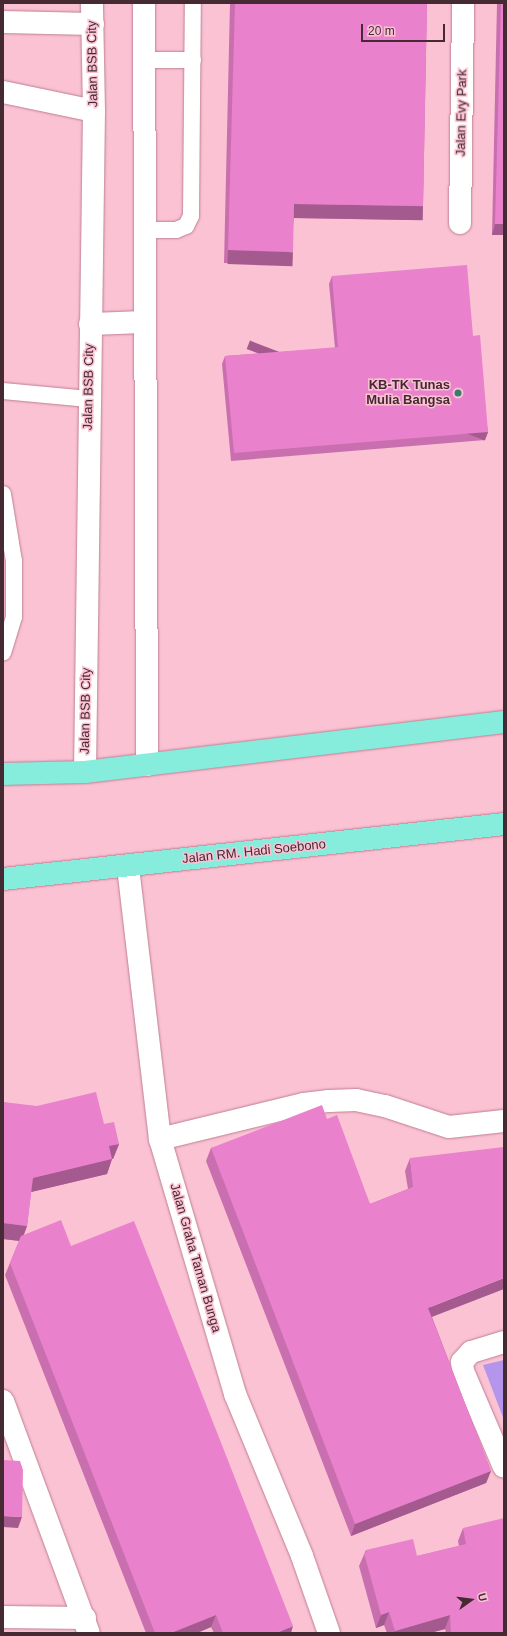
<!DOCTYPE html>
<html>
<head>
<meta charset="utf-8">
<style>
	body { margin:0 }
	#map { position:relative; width:507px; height:1636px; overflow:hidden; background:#fac2d3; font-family:Arial,sans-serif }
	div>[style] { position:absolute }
	.green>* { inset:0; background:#b396ec }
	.roads { filter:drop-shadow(0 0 1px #bf7f93) drop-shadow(0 0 1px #bf7f93) }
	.service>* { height:16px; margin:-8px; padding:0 8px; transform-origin:8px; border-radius:8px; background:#fff }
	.pedestrian>* { height:22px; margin:-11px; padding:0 11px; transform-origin:11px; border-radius:11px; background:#fff }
	.minor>* { height:22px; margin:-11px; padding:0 11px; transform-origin:11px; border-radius:11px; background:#fff }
	.tertiary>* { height:22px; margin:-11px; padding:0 11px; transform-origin:11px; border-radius:11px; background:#fff }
	.primary>* { height:22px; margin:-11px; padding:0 11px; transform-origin:11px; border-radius:11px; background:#86ecdc }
	.wall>* { inset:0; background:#c96faf }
	.shaded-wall>* { inset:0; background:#a45a8f; transform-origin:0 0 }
	.building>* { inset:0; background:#ea81cc }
	.dots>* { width:11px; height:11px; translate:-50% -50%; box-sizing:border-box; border:2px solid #fac2d3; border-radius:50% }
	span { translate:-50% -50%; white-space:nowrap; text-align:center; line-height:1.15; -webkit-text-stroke:3px #fac2d3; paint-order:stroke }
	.street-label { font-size:13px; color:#452a33 }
	.poi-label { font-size:13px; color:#452a33; font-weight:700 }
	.right { translate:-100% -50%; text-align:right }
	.frame { position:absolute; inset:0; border:4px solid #452a33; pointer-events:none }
	.north { position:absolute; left:451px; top:1580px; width:40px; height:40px; -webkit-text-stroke:3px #fac2d3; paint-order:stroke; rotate:76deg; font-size:11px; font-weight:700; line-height:16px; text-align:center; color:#452a33 }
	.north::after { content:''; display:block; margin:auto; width:14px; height:18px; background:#452a33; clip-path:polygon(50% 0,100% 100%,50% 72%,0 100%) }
	.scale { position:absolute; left:361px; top:24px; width:84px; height:18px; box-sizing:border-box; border:2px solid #452a33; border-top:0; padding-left:5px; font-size:12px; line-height:14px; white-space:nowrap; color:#452a33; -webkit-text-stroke:3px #fac2d3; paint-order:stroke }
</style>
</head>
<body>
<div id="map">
	<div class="green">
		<div style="clip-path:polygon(504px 1360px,504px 1420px,483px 1365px)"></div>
	</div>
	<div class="roads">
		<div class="service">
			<div style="left:144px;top:60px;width:49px"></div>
			<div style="left:145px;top:230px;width:31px"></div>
			<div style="left:176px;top:230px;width:11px;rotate:-22deg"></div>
			<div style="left:186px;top:226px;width:11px;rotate:-63deg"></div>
			<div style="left:191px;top:216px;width:213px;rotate:-89.5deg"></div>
			<div style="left:3px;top:391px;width:86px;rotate:5.3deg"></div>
			<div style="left:3px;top:494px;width:68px;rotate:80.7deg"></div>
			<div style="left:14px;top:561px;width:56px;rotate:90deg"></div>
			<div style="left:14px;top:617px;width:37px;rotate:107deg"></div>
		</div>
		<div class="pedestrian">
			<div style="left:3px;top:92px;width:93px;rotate:11.8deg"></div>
		</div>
		<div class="minor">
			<div style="left:3px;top:22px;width:90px;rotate:1.3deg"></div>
			<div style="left:460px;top:223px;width:220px;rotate:-89.2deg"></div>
			<div style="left:90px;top:324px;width:55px;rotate:-2.1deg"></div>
			<div style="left:128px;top:867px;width:274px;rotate:83.3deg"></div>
			<div style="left:160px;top:1139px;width:266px;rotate:73.6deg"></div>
			<div style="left:235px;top:1394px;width:175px;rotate:67.5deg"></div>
			<div style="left:302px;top:1556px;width:82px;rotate:70.7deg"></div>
			<div style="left:160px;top:1139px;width:148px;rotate:-13.7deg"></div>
			<div style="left:304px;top:1104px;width:25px;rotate:-7deg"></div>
			<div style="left:329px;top:1101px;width:27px;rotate:-2deg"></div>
			<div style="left:356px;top:1100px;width:30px;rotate:12deg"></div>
			<div style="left:385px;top:1106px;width:67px;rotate:18.2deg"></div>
			<div style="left:449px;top:1127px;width:55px;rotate:-6.2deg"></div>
			<div style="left:504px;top:1342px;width:34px;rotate:163deg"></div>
			<div style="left:471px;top:1352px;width:13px;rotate:132deg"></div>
			<div style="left:462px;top:1362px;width:9px;rotate:84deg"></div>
			<div style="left:463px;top:1371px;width:104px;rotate:66.9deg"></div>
			<div style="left:3px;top:1401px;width:247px;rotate:69.7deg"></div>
			<div style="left:3px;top:1617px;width:82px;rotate:0.7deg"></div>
		</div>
		<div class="tertiary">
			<div style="left:144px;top:3px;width:762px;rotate:89.77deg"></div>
			<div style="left:85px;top:772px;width:661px;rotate:-89.22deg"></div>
			<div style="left:94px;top:111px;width:108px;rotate:-91.1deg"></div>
		</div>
		<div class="primary">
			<div style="left:3px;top:774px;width:82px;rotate:-1.4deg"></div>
			<div style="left:85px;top:772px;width:422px;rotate:-6.8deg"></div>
			<div style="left:3px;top:879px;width:504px;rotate:-6.26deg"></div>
		</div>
	</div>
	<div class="wall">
		<div style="clip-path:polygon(230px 3px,427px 3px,423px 206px,418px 220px,294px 218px,288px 265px,224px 263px)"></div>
		<div style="clip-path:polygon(497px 3px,504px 3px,504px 235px,492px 235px)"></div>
		<div style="clip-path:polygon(332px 276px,473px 336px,488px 432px,485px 440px,231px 461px,222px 364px,225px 356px,335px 348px,329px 284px)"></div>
		<div style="clip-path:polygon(3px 1102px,104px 1124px,119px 1144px,113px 1159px,112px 1159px,107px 1174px,31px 1192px,27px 1226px,24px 1235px,71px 1246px,291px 1633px,214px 1633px,211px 1627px,197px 1633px,146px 1633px,5px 1275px,19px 1241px,3px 1239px)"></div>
		<div style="clip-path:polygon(327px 1119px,370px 1204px,408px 1189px,405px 1171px,410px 1158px,432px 1317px,491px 1471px,486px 1483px,351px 1536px,206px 1161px,211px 1148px)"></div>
		<div style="clip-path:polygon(463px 1528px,504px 1633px,446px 1633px,445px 1629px,430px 1633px,387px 1633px,384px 1625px,376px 1628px,359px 1566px,366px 1550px,417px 1556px,459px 1546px,458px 1541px)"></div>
	</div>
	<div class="shaded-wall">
		<div style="left:294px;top:204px;width:129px;height:14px;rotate:1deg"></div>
		<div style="clip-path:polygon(495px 224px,504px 224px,504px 235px,492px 235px)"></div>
		<div style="left:228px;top:250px;width:65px;height:14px;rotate:2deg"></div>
		<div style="left:488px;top:432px;width:9px;height:255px;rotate:111deg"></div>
		<div style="clip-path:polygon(119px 1144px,113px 1159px,112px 1159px,107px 1174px,27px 1193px,33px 1178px,109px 1146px)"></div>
		<div style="clip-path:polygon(3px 1223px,27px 1226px,21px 1241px,3px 1239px)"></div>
		<div style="clip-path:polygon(504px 1278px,504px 1289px,424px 1320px,428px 1308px)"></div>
		<div style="clip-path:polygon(491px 1471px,486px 1483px,351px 1536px,355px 1524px)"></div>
		<div style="clip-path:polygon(3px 1516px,22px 1517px,18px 1528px,3px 1527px)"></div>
		<div style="clip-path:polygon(389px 1612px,384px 1625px,376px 1628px,381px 1615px)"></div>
		<div style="clip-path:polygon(216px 1615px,211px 1627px,197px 1633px,171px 1633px)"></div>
		<div style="clip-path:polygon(450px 1615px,445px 1629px,430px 1633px,394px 1633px,395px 1631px)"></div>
		<div style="clip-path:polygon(293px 1626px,291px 1633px,277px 1633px)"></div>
	</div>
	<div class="building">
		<div style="clip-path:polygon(235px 3px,427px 3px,423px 206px,294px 204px,293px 252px,228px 250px)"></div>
		<div style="clip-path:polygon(501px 3px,504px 3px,504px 224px,495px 224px)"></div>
		<div style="clip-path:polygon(467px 265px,473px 336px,480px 335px,488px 432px,234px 453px,225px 356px,338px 347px,332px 276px)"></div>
		<div style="clip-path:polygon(96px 1092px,104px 1124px,114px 1122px,119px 1144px,109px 1146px,112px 1159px,33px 1178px,27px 1226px,3px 1223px,3px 1102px,37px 1106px)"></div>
		<div style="clip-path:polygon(322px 1105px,327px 1119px,337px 1115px,370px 1204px,413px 1187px,410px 1158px,504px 1147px,504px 1278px,428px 1308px,491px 1471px,355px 1524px,211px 1148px)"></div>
		<div style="clip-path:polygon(61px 1220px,71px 1246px,134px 1221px,293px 1626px,277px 1633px,223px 1633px,216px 1615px,171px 1633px,155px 1633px,10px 1263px,21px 1236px)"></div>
		<div style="clip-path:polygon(3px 1460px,20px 1461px,23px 1470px,22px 1517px,3px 1516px)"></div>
		<div style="clip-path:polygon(504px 1518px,504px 1633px,451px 1633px,450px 1615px,395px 1631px,389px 1612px,381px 1615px,364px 1553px,367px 1552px,366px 1550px,413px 1539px,417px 1556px,466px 1544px,463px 1528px)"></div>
	</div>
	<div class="dots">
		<div style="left:458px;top:393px;background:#387c6f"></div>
	</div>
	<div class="street-label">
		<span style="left:93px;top:64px;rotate:-91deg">Jalan BSB City</span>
		<span style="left:462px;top:113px;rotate:-89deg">Jalan Evy Park</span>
		<span style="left:89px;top:387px;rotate:-89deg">Jalan BSB City</span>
		<span style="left:86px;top:711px;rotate:-89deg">Jalan BSB City</span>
		<span style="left:254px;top:852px;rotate:-6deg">Jalan RM. Hadi Soebono</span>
		<span style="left:195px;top:1258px;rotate:74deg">Jalan Graha Taman Bunga</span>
	</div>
	<div class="poi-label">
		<span class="right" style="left:450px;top:393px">KB-TK Tunas<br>Mulia Bangsa</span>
	</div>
	<div class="frame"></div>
	<div class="north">U</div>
	<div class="scale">20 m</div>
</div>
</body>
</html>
